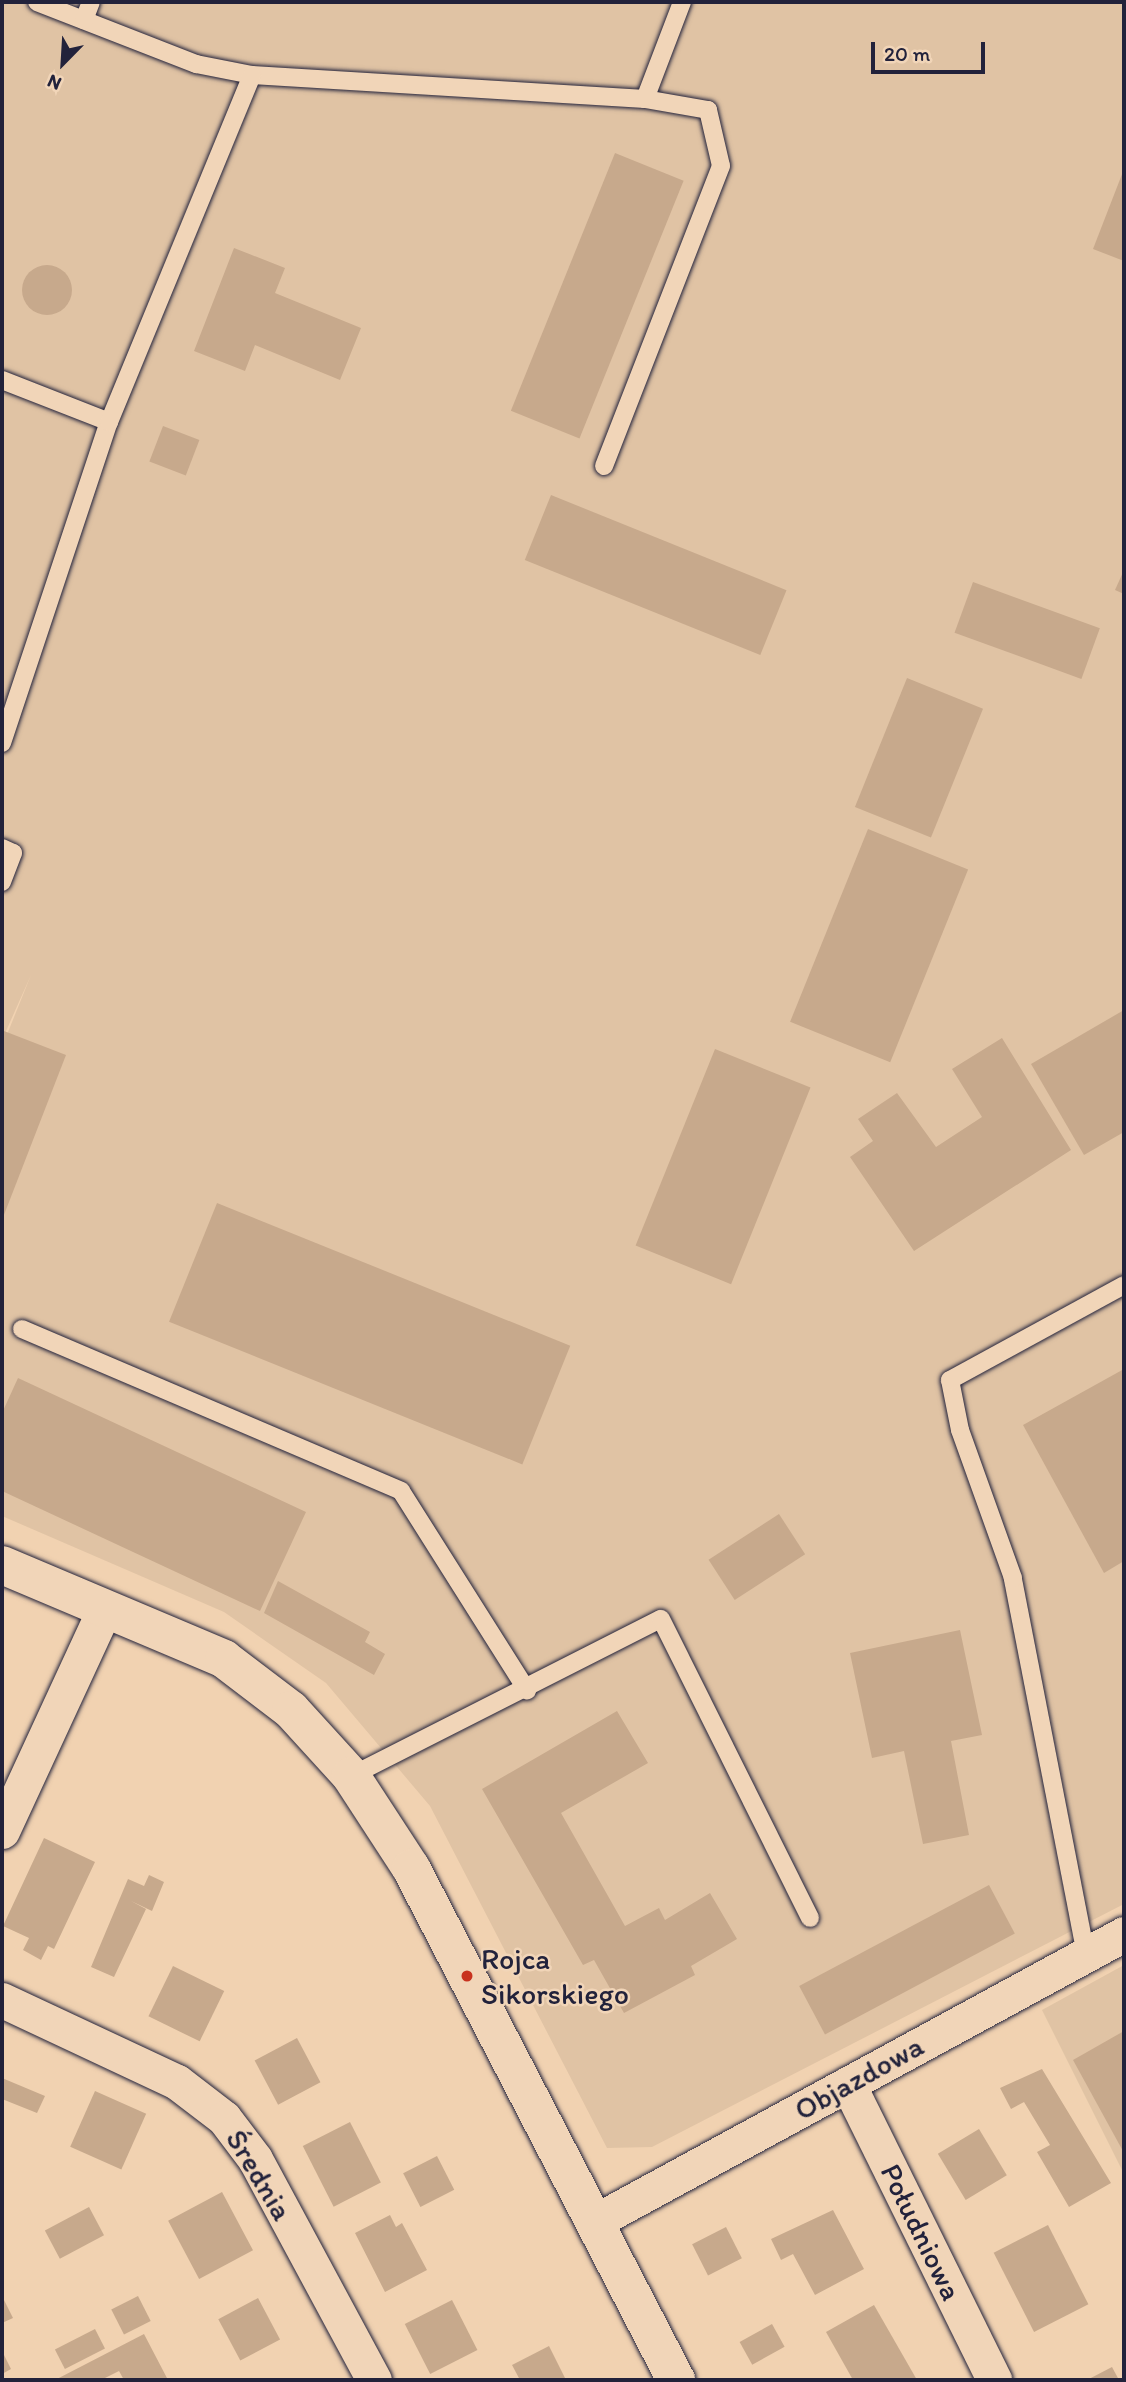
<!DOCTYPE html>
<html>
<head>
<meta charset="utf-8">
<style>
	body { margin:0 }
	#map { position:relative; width:1126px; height:2382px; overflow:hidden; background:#f1d2b1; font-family:Itim,sans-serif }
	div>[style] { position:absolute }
	.built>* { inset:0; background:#e0c3a4 }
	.building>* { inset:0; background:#c7a98c; transform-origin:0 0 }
	.round { border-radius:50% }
	.roads { filter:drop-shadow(0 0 2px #22223b) drop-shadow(0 0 2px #22223b) }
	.service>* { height:18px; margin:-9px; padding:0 9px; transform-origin:9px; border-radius:9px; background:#f1d5b8 }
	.minor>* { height:35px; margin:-17.5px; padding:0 17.5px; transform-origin:17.5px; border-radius:17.5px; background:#f1d5b8 }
	.tertiary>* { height:38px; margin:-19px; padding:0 19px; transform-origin:19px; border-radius:19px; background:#f1d5b8 }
	.dots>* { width:19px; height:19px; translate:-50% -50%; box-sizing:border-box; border:4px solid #f1d5b8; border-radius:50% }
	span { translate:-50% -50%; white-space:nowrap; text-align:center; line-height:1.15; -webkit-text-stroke:5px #f1d5b8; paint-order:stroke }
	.poi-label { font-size:30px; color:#22223b }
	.left { translate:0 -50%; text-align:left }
	.street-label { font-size:30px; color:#22223b }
	.frame { position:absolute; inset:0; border:4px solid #22223b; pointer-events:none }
	.north { position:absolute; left:28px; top:28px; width:70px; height:70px; -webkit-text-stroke:5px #f1d5b8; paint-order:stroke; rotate:204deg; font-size:19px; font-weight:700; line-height:28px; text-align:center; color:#22223b }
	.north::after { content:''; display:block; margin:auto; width:24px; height:32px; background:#22223b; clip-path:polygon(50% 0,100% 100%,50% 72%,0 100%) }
	.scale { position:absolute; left:871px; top:42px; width:114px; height:32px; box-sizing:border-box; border:4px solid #22223b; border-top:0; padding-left:9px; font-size:21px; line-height:24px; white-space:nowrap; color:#22223b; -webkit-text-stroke:5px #f1d5b8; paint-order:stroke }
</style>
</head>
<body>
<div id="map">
	<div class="built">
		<div style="clip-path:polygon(2px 2px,1124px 2px,1124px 1904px,652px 2147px,607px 2148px,430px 1806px,326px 1683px,224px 1612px,2px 1516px,2px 1047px,31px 975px,2px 1040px)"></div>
		<div style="clip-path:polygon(1124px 1965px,1124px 2174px,1042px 2010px)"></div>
	</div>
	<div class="building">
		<div style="left:615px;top:153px;width:74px;height:278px;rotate:22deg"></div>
		<div style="clip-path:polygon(1124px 169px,1124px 261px,1093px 249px)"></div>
		<div style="clip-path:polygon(234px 248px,285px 268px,275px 293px,361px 328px,340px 380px,255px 345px,245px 371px,194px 351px)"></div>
		<div class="round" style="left:22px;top:265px;width:50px;height:50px"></div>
		<div style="left:163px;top:426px;width:39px;height:38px;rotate:21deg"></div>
		<div style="left:551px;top:495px;width:254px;height:70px;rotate:22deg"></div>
		<div style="clip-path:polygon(1124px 570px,1124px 594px,1115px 590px)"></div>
		<div style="left:973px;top:582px;width:135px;height:54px;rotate:20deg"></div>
		<div style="left:907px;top:678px;width:82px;height:139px;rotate:22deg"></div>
		<div style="left:868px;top:829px;width:108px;height:208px;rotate:22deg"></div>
		<div style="clip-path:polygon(1124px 1010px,1124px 1132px,1084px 1155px,1031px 1064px)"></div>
		<div style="clip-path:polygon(4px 1031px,66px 1055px,2px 1220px,2px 1038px)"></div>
		<div style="clip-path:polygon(1002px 1038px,1071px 1150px,914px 1251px,850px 1157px,873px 1141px,858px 1119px,897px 1093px,936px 1147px,982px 1117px,952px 1069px)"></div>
		<div style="left:715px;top:1049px;width:103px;height:212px;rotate:22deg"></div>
		<div style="left:217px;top:1203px;width:381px;height:128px;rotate:22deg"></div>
		<div style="clip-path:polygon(1124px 1369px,1124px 1561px,1104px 1573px,1023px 1425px)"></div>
		<div style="clip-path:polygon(18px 1378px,306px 1512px,260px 1611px,2px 1491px,2px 1413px)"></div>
		<div style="left:779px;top:1514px;width:48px;height:84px;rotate:57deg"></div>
		<div style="clip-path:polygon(278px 1581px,370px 1632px,365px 1642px,385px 1654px,374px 1675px,264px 1613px)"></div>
		<div style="clip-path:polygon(960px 1630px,982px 1735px,951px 1741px,969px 1835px,923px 1844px,904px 1751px,872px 1758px,850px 1653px)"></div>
		<div style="clip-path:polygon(617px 1711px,648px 1763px,561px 1813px,625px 1926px,659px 1908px,665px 1920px,710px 1893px,737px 1939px,691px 1966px,695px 1975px,624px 2013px,594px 1960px,583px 1965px,482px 1789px)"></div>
		<div style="clip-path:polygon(44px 1838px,95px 1862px,54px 1949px,48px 1946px,41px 1960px,23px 1950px,29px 1938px,3px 1926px)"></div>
		<div style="clip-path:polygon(149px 1875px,164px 1882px,152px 1911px,131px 1901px,146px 1909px,114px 1977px,91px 1967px,128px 1879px,144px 1886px)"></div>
		<div style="left:989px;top:1885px;width:55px;height:215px;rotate:62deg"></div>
		<div style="left:173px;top:1966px;width:57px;height:56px;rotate:26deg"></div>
		<div style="clip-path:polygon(1124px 2031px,1124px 2153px,1073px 2060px)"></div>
		<div style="left:297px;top:2038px;width:50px;height:48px;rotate:62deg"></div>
		<div style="clip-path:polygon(1042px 2069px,1111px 2183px,1069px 2207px,1037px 2152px,1050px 2145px,1024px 2102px,1011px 2109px,1000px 2088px)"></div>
		<div style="clip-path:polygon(2px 2078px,45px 2096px,37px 2113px,2px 2099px)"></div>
		<div style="left:95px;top:2091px;width:56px;height:61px;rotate:24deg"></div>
		<div style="left:350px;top:2122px;width:68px;height:53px;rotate:63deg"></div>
		<div style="left:979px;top:2129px;width:54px;height:48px;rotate:59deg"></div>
		<div style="left:437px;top:2156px;width:38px;height:38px;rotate:63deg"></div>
		<div style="left:222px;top:2192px;width:66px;height:61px;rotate:62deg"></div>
		<div style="left:89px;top:2207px;width:32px;height:50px;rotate:62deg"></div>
		<div style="clip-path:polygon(833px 2210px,864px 2269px,815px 2295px,793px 2254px,781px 2260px,771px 2239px)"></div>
		<div style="clip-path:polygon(390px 2215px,396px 2227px,402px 2223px,427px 2270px,385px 2292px,355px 2233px)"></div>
		<div style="left:1048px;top:2225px;width:89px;height:61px;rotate:63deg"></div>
		<div style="left:726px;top:2227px;width:35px;height:38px;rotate:63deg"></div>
		<div style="clip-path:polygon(2px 2296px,13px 2318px,2px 2323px)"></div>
		<div style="left:138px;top:2296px;width:28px;height:30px;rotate:63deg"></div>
		<div style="left:258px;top:2298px;width:47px;height:45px;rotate:62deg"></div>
		<div style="left:452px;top:2300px;width:56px;height:53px;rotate:63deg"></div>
		<div style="clip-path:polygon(874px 2305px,917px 2380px,853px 2380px,826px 2332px)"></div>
		<div style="left:772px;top:2324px;width:26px;height:37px;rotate:61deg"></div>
		<div style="left:95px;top:2329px;width:22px;height:45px;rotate:63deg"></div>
		<div style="clip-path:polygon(144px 2334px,168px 2380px,124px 2380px,119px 2371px,101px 2380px,55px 2380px)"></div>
		<div style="clip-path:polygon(549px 2346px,566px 2380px,520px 2380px,512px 2365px)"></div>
		<div style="clip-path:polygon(2px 2351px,11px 2369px,2px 2374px)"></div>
		<div style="clip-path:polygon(1112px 2367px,1119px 2380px,1087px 2380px)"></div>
	</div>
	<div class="roads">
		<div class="service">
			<div style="left:37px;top:2px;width:171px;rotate:21.3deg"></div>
			<div style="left:196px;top:64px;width:57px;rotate:11.1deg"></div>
			<div style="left:252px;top:75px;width:394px;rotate:3.5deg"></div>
			<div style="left:645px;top:99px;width:64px;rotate:9.9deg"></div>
			<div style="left:708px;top:110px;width:57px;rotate:76.9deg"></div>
			<div style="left:721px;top:166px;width:322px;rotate:111.3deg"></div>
			<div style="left:84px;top:20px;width:19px;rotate:-69deg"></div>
			<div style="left:645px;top:99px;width:104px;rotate:-69.1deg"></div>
			<div style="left:2px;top:380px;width:115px;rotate:21.4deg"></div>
			<div style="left:2px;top:743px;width:338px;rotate:-71.6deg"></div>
			<div style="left:109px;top:422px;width:375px;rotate:-67.6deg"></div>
			<div style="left:2px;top:848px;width:12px;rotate:24deg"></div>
			<div style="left:13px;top:853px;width:31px;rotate:111deg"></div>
			<div style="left:22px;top:1329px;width:412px;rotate:23.1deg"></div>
			<div style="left:401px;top:1491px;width:236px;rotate:57.7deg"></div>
			<div style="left:351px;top:1776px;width:347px;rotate:-26.9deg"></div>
			<div style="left:661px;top:1619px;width:334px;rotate:63.5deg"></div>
			<div style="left:1086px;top:1955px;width:384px;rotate:-101deg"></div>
			<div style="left:1013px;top:1578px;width:157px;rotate:-109.7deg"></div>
			<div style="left:960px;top:1430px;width:51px;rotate:-101.3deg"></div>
			<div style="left:950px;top:1380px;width:198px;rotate:-28.6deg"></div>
		</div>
		<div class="minor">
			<div style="left:2px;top:1831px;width:246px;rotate:-65.2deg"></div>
			<div style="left:2px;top:2000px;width:193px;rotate:25.1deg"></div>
			<div style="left:177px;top:2082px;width:59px;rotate:37.5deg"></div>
			<div style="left:224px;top:2118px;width:51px;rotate:52.9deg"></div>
			<div style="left:255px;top:2159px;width:251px;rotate:61.7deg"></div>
			<div style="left:848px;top:2084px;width:330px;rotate:63.7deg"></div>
			<div style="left:594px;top:2222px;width:603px;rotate:-28.52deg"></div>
		</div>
		<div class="tertiary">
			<div style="left:2px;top:1565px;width:241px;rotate:22.9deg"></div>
			<div style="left:224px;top:1659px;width:84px;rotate:37.3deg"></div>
			<div style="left:291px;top:1710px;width:89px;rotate:47.7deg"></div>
			<div style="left:351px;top:1776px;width:110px;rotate:56.9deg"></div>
			<div style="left:411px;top:1868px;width:577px;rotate:62.63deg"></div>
		</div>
	</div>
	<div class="dots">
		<div style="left:467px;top:1976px;background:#c8321e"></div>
	</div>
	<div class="poi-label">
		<span class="left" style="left:481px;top:1976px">Rojca<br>Sikorskiego</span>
	</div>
	<div class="street-label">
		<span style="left:859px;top:2078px;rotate:-29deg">Objazdowa</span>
		<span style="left:259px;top:2175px;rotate:59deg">Średnia</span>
		<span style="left:921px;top:2232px;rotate:64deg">Południowa</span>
	</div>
	<div class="frame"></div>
	<div class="north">N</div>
	<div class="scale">20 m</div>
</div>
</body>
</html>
